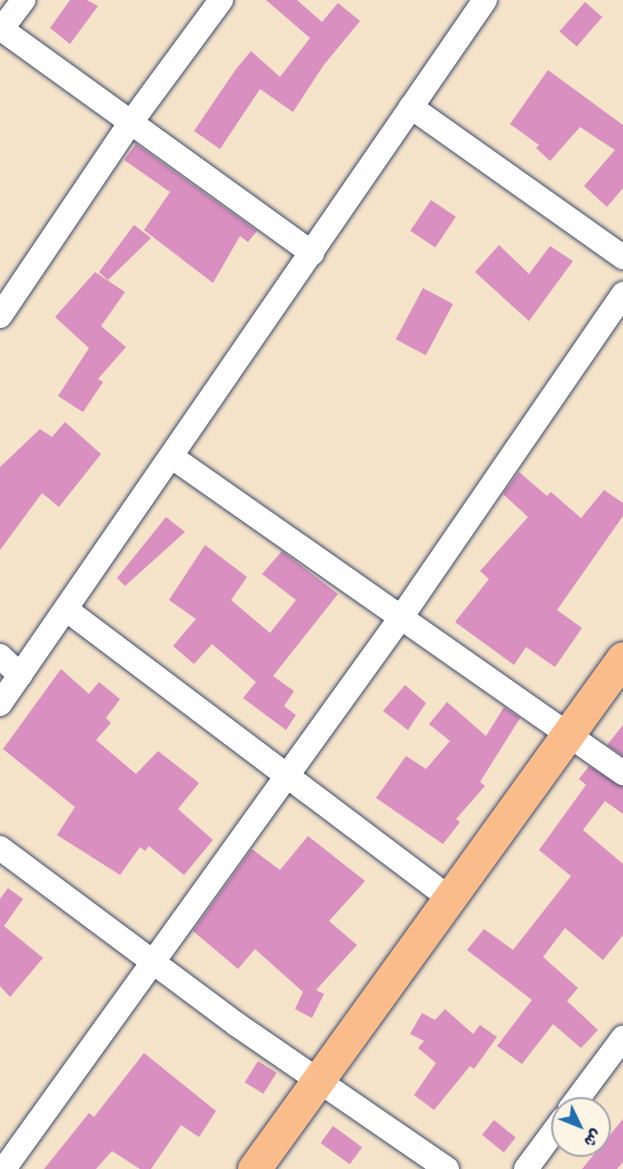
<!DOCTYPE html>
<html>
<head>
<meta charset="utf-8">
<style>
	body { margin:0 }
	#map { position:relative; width:623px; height:1169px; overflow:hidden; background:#f6e4ca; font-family:"Architects Daughter","Playpen Sans Arabic",sans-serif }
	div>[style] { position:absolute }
	.building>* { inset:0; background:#d98fbf; transform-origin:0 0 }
	.roads { filter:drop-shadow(0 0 2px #3c4a6e) drop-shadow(0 0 2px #3c4a6e) }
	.minor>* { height:24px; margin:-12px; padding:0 12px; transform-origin:12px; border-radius:12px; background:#fff }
	.primary>* { height:33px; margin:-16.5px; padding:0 16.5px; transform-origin:16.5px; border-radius:16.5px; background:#f9bc8a }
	span { translate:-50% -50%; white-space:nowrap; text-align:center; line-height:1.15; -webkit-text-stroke:6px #fcf5e5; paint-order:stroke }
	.north { position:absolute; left:551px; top:1097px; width:60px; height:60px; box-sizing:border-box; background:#fcf5e5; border:2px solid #a2a6af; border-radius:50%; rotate:133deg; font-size:16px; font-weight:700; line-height:24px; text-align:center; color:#1b2f5e }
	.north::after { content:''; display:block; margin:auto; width:21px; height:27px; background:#1f6fb2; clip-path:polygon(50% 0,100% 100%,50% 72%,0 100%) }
</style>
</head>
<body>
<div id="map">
	<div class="building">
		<div style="clip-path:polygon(70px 0,87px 0,98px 6px,70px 44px,50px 28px)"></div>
		<div style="clip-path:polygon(266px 0,297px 0,322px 22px,338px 3px,360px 21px,323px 66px,293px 112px,260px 89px,220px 149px,194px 131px,236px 69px,251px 51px,280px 77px,310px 38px)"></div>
		<div style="left:585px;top:2px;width:23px;height:39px;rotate:41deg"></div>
		<div style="clip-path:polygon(548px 70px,623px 125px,623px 188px,607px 207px,584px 186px,615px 150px,580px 127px,550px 161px,536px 148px,539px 145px,510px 124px)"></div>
		<div style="clip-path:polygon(136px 144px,257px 231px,248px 242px,240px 236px,213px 283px,144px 230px,170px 192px,124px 160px)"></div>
		<div style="left:431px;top:200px;width:30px;height:37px;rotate:34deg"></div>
		<div style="clip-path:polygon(134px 225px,151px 238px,108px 280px,99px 272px)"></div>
		<div style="clip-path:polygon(499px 245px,529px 274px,550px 246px,573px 261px,529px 321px,475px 272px)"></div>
		<div style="clip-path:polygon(95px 272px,125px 292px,101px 326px,126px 347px,98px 379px,103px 382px,83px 412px,58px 396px,89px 348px,55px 317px)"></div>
		<div style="left:423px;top:288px;width:34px;height:58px;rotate:28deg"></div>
		<div style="clip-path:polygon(65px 422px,101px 454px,59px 507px,42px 493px,0 550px,0 467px,40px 429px,52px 437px)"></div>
		<div style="clip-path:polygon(519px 472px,547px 496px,551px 492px,581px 518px,604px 490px,623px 503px,623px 516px,557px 610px,582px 628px,555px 667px,526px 647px,514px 665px,455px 622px,489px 579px,480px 571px,528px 517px,503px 494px)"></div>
		<div style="clip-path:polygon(166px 517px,185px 532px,125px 586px,117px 578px)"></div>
		<div style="clip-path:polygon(205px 545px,247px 577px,231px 600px,270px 633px,296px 600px,262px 574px,282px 551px,338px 594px,273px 676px,294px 691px,284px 706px,296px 715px,286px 730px,243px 698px,256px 682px,212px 644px,194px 664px,173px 646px,196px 619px,169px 600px)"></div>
		<div style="clip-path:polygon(61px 669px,89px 694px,99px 682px,120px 699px,106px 718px,111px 723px,96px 740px,136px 774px,158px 751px,199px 783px,178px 809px,213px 840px,184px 875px,149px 846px,145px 851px,140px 847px,120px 875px,57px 835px,75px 807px,3px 749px)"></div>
		<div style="clip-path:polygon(405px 685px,426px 703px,408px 730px,383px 711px)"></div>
		<div style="clip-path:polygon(447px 702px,486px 736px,504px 707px,520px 718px,480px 782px,485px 786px,456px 819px,460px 822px,443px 844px,376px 798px,406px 756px,426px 769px,450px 741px,429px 724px)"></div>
		<div style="clip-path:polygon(623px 725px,623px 756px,607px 745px)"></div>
		<div style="clip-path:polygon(589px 766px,623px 787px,623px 814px,605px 801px,583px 830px,623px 864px,623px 935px,603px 960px,565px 928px,543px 957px,578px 988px,567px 1001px,598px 1030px,581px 1048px,553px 1024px,522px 1064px,497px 1046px,532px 1000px,467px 950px,484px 929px,513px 950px,571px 876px,539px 850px,586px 785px,579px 779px)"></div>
		<div style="clip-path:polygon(308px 836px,365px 881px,329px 921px,357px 945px,316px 990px,324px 994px,312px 1018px,295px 1009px,303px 992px,255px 949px,238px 969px,193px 931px,252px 849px,280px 870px)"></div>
		<div style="clip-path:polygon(8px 888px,23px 899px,4px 926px,43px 958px,10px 997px,0 986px,0 899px)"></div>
		<div style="clip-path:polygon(445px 1009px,473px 1034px,480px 1025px,497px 1037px,474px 1069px,470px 1066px,434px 1110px,414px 1095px,436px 1063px,418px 1048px,424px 1041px,410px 1034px,422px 1013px,435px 1020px)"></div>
		<div style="clip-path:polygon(144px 1053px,216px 1111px,199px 1137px,181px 1125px,151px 1169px,140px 1169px,112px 1151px,96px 1169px,44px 1169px,89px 1113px,94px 1117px)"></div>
		<div style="left:258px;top:1061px;width:22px;height:25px;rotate:32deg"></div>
		<div style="clip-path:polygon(623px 1119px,623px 1162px,617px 1169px,582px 1169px)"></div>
		<div style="left:494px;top:1120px;width:28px;height:19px;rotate:39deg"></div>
		<div style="left:333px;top:1126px;width:36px;height:21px;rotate:36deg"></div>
	</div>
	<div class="roads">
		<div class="minor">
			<div style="left:0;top:28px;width:385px;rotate:35.8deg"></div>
			<div style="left:0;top:31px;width:39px;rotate:-53deg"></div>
			<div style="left:411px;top:107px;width:260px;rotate:35.3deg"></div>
			<div style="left:0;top:316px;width:230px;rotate:-56deg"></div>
			<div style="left:129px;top:125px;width:155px;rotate:-53.6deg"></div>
			<div style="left:172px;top:457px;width:551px;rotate:35.02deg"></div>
			<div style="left:67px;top:610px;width:480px;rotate:37deg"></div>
			<div style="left:0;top:656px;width:28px;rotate:44deg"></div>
			<div style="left:0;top:704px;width:855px;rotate:-55.44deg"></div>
			<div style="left:0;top:848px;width:294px;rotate:36.7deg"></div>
			<div style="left:236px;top:1024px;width:256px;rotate:34.5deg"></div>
			<div style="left:570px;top:1109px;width:89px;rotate:-53.3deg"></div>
			<div style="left:4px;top:1169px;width:681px;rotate:-54.26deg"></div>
			<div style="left:402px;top:616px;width:391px;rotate:-55.5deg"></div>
			<div style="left:526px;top:1169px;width:62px;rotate:-53.5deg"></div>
		</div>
		<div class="primary">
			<div style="left:254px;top:1169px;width:630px;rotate:-54.17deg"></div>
		</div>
	</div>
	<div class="north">ش</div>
</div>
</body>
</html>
